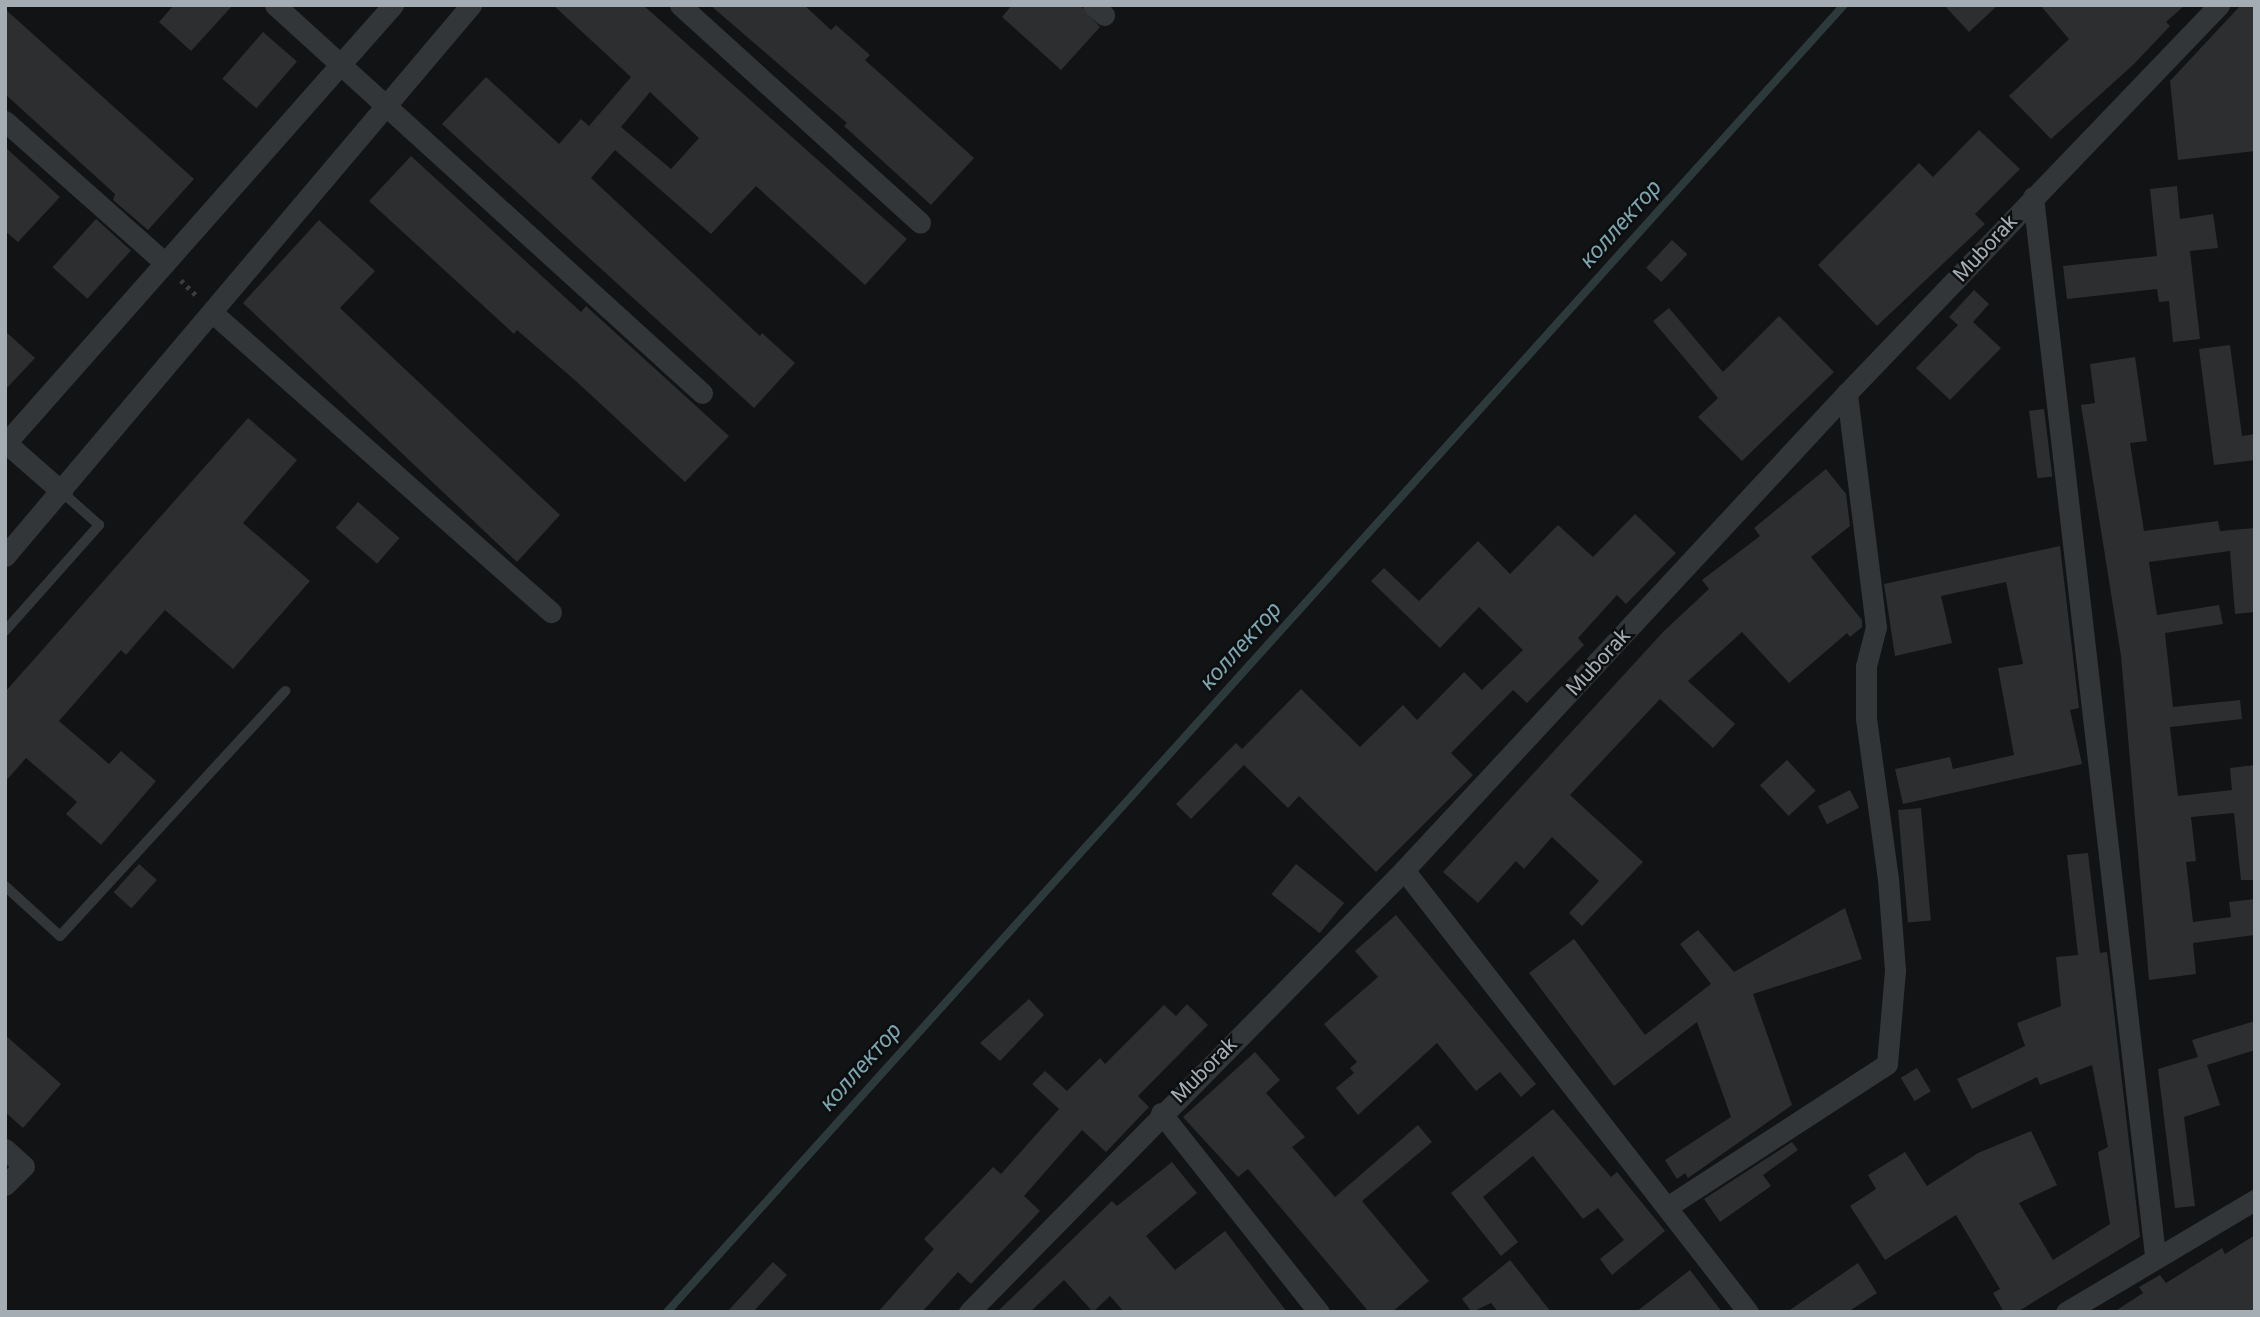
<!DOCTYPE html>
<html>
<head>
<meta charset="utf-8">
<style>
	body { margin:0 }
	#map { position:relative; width:2260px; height:1317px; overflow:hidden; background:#121314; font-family:Roboto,sans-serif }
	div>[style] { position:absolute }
	.stream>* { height:8px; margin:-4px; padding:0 4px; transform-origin:4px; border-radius:4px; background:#2c3a3c }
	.building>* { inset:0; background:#2d2e30; transform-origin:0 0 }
	.path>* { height:4.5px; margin-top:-2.25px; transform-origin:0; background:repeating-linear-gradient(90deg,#393d40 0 3.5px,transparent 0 8.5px) }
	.lane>* { height:10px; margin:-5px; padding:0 5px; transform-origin:5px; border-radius:5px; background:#333639 }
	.street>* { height:21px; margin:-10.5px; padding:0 10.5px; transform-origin:10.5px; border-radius:10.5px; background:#333639 }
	span { translate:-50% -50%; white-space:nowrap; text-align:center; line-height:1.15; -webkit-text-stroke:5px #0d0e0f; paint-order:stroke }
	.street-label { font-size:21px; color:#a4adb4 }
	.water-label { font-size:23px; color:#7ba6af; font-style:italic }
	.frame { position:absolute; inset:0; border:7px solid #a4adb4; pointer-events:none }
</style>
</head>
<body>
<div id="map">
	<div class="stream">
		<div style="left:667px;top:1312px;width:1759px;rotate:-48deg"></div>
	</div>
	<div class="building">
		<div style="clip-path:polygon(174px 5px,233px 5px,191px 51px,159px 22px)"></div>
		<div style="clip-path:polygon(evenodd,553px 5px,643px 5px,907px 239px,865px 285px,756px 186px,711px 234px,615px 150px,591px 178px,760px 336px,762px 333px,795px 363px,754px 408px,442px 124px,486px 77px,559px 144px,581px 119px,589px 126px,631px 77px,553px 5px,650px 92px,699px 138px,671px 169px,621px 127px,650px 92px)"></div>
		<div style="clip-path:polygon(710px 5px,804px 5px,831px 30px,836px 25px,870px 55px,865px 60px,974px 158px,931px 205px,844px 126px,847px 123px)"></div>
		<div style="clip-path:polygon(1012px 5px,1080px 5px,1100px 27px,1061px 70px,1002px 17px)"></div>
		<div style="clip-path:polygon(1944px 5px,1998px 5px,1969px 32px)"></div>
		<div style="clip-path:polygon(2040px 5px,2185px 5px,2166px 22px,2170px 26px,2134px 64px,2051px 139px,2009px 96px,2069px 39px)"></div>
		<div style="clip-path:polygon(2241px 5px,2255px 5px,2255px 151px,2178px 160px,2170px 81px)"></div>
		<div style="clip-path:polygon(5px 9px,194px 179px,148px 230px,113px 200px,115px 194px,5px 94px)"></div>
		<div style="left:263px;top:32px;width:45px;height:62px;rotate:41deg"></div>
		<div style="clip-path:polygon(1979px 130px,2020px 169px,1975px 214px,1985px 224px,1877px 326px,1818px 265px,1919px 163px,1933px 177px)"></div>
		<div style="clip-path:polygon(5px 147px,60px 197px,18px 242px,5px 231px)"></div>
		<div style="clip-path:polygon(411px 156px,581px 312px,586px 306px,729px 436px,685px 482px,577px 382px,517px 330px,514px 334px,369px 201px)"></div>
		<div style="clip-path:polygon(2177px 186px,2180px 219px,2213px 214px,2218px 248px,2190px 251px,2200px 339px,2173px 342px,2169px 301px,2159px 302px,2157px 289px,2067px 299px,2063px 266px,2157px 256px,2150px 189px)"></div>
		<div style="left:96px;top:219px;width:47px;height:65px;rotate:42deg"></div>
		<div style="clip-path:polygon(319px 220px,375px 271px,340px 308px,560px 515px,517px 562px,243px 303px)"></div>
		<div style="left:1672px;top:240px;width:21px;height:38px;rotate:43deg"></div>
		<div style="clip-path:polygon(1974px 290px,1989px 304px,1973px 322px,2001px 348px,1950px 400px,1916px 368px,1958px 325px,1949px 317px)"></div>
		<div style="clip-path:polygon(1669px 308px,1723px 372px,1779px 316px,1834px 372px,1742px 461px,1698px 417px,1718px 398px,1653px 321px)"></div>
		<div style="clip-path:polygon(5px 331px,35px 358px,5px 390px)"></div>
		<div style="clip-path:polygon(2230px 345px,2242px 436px,2255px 434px,2255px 460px,2214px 465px,2199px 349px)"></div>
		<div style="clip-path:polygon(2135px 357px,2147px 441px,2130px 443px,2144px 531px,2218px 521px,2220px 531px,2255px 528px,2255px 612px,2235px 614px,2230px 551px,2149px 562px,2157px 615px,2219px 605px,2223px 624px,2165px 633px,2173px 707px,2240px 700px,2242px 719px,2170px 727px,2178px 796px,2232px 790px,2230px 768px,2255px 765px,2255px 880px,2241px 880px,2234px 813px,2191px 817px,2196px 861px,2186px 862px,2193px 922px,2231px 917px,2229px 902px,2255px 899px,2255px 935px,2193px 943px,2196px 974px,2149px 980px,2121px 656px,2081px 405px,2095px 403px,2090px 364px)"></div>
		<div style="left:2044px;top:409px;width:68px;height:15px;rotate:83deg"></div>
		<div style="clip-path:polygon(248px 418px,297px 460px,243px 523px,310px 581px,233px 669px,165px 610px,126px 655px,121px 650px,59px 721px,109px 764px,121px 751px,156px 781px,101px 845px,66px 814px,77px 802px,26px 758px,5px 782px,5px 692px)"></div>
		<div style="clip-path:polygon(1826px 469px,1846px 494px,1850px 526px,1811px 557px,1862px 620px,1862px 627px,1850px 637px,1847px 633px,1789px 683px,1742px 632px,1688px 681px,1735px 724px,1713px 748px,1660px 699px,1570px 795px,1643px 862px,1582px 926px,1569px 913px,1599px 881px,1552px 837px,1524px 869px,1516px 861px,1478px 903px,1443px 872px,1664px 631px,1709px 589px,1702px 580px,1760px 536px,1754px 528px)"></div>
		<div style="left:358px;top:502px;width:55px;height:34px;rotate:41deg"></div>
		<div style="clip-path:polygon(1635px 514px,1676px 553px,1626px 604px,1617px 595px,1578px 638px,1584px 645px,1527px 703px,1513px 690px,1451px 753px,1473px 775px,1376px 872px,1299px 796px,1288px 808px,1244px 765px,1191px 819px,1176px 804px,1236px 743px,1242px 749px,1301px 689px,1360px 747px,1403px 705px,1417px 720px,1464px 672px,1482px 690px,1523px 650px,1479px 607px,1440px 648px,1371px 581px,1384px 568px,1419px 601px,1478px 541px,1510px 574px,1558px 525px,1593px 557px)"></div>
		<div style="clip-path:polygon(2060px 546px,2079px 708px,2070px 710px,2082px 764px,1903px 804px,1895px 769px,1950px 757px,1953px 769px,2014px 755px,1998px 668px,2023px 664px,2006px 582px,1941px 596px,1952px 643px,1895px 656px,1884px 584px)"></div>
		<div style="left:1787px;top:760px;width:42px;height:37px;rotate:47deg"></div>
		<div style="left:1850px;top:790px;width:20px;height:36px;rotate:63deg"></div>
		<div style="left:1921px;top:808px;width:113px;height:23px;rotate:85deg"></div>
		<div style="clip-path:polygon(2088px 853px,2100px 953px,2107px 952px,2140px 1237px,2017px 1312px,2004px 1312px,1993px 1293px,2000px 1289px,1956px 1215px,1885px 1260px,1850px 1206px,1876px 1189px,1868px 1175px,1905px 1152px,1927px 1186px,1978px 1153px,2031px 1131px,2057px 1185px,2019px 1203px,2053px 1260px,2110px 1224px,2098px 1152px,2108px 1147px,2092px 1065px,2040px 1085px,2037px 1077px,1972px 1109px,1957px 1079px,2025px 1046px,2017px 1023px,2061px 1006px,2056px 957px,2078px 955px,2067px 855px)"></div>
		<div style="left:139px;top:864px;width:24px;height:38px;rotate:42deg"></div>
		<div style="left:1296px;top:864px;width:62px;height:39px;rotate:39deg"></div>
		<div style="clip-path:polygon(1845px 908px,1862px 959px,1753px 994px,1792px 1105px,1688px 1178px,1685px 1173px,1677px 1179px,1665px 1160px,1731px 1117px,1697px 1022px,1614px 1086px,1529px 973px,1574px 939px,1645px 1035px,1711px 984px,1680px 944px,1698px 930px,1734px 972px)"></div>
		<div style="clip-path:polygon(1396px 915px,1536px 1084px,1521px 1097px,1500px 1072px,1476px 1091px,1437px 1043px,1358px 1115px,1336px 1088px,1354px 1073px,1350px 1068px,1357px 1062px,1324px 1024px,1378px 977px,1355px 951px)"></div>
		<div style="clip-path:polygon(1029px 999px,1044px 1015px,1000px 1061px,980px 1043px)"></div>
		<div style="clip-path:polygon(1187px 1004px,1208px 1025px,1138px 1096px,1149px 1107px,1106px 1152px,1082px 1130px,1024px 1196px,1040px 1211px,971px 1284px,958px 1272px,922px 1312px,878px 1312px,934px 1249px,924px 1239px,993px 1167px,1001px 1174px,1059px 1109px,1032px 1084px,1045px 1071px,1067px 1091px,1100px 1058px,1105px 1064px,1164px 1005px,1176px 1016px)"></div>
		<div style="clip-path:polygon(2255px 1021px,2255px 1050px,2207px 1065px,2220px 1105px,2184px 1117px,2195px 1206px,2175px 1208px,2158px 1069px,2198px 1057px,2192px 1040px)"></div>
		<div style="clip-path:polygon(5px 1035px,61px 1084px,23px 1128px,5px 1112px)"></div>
		<div style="clip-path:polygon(1255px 1052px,1280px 1080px,1266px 1093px,1305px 1137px,1292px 1147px,1335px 1197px,1418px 1125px,1432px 1142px,1362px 1201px,1429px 1281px,1392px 1312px,1369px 1312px,1248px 1169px,1238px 1177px,1183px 1117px)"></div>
		<div style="left:1917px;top:1068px;width:27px;height:19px;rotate:59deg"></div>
		<div style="clip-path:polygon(1553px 1109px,1611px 1177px,1617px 1172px,1665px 1231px,1612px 1275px,1600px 1259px,1624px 1240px,1598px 1208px,1583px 1219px,1533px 1156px,1483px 1197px,1518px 1242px,1501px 1256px,1451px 1193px)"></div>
		<div style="clip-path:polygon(1792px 1142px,1798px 1150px,1763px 1175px,1771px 1186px,1720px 1222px,1704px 1199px)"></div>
		<div style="clip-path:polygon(1172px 1162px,1197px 1193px,1146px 1236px,1175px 1270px,1225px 1231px,1287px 1312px,1124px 1312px,1110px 1296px,1093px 1312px,1064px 1280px,1030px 1312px,997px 1312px,1112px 1201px,1117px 1206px)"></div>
		<div style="clip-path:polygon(2255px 1235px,2255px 1312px,2114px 1312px,2143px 1293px,2139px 1287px,2160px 1275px,2166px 1283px,2222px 1248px,2225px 1254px)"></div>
		<div style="clip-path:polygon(1510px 1260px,1551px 1312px,1498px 1312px,1491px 1303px,1472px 1312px,1462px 1299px)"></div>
		<div style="clip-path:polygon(773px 1262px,787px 1275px,753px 1312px,727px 1312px)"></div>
		<div style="clip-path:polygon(1858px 1263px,1877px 1293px,1848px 1312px,1787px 1312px)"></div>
		<div style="clip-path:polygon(1690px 1270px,1722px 1312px,1636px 1312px)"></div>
	</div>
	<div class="path">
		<div style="left:181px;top:280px;width:23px;rotate:45deg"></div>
	</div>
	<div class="lane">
		<div style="left:5px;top:631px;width:142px;rotate:-48.4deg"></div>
		<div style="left:99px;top:525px;width:50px;rotate:-138.3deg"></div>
		<div style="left:5px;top:886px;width:74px;rotate:42.3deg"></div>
		<div style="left:60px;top:936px;width:333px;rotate:-47.4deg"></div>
	</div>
	<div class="street">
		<div style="left:275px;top:5px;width:577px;rotate:42.26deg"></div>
		<div style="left:680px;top:5px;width:324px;rotate:42.2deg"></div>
		<div style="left:1093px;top:5px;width:15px;rotate:42deg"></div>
		<div style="left:5px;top:121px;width:214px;rotate:41.6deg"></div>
		<div style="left:2033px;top:197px;width:1065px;rotate:83.42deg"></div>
		<div style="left:214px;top:314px;width:450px;rotate:41.5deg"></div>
		<div style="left:5px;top:442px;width:76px;rotate:41.3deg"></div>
		<div style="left:5px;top:444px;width:586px;rotate:-48.53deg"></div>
		<div style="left:5px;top:556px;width:722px;rotate:-49.78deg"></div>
		<div style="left:1404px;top:870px;width:560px;rotate:52.11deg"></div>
		<div style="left:1161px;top:1113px;width:254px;rotate:51.6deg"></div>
		<div style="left:5px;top:1149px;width:25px;rotate:42deg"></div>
		<div style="left:24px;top:1166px;width:27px;rotate:135deg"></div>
		<div style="left:1667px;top:1207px;width:262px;rotate:-33deg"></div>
		<div style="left:1887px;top:1064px;width:94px;rotate:-85.1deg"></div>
		<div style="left:1895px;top:970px;width:91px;rotate:-94.4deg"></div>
		<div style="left:1888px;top:879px;width:162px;rotate:-97.8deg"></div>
		<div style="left:1866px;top:718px;width:52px;rotate:-90deg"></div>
		<div style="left:1866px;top:666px;width:40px;rotate:-75.6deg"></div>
		<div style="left:1876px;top:627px;width:236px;rotate:-97.1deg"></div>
		<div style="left:969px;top:1312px;width:620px;rotate:-45.46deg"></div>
		<div style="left:1404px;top:870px;width:651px;rotate:-47.12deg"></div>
		<div style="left:1847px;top:393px;width:538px;rotate:-46.21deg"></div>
		<div style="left:2066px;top:1312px;width:220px;rotate:-30.7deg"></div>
	</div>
	<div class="street-label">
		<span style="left:1985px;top:248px;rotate:-47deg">Muborak</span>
		<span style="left:1598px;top:662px;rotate:-47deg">Muborak</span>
		<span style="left:1204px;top:1070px;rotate:-45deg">Muborak</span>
	</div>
	<div class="water-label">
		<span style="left:1621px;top:224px;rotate:-48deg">коллектор</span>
		<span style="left:1241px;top:646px;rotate:-48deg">коллектор</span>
		<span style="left:861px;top:1067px;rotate:-48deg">коллектор</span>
	</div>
	<div class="frame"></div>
</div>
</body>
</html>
